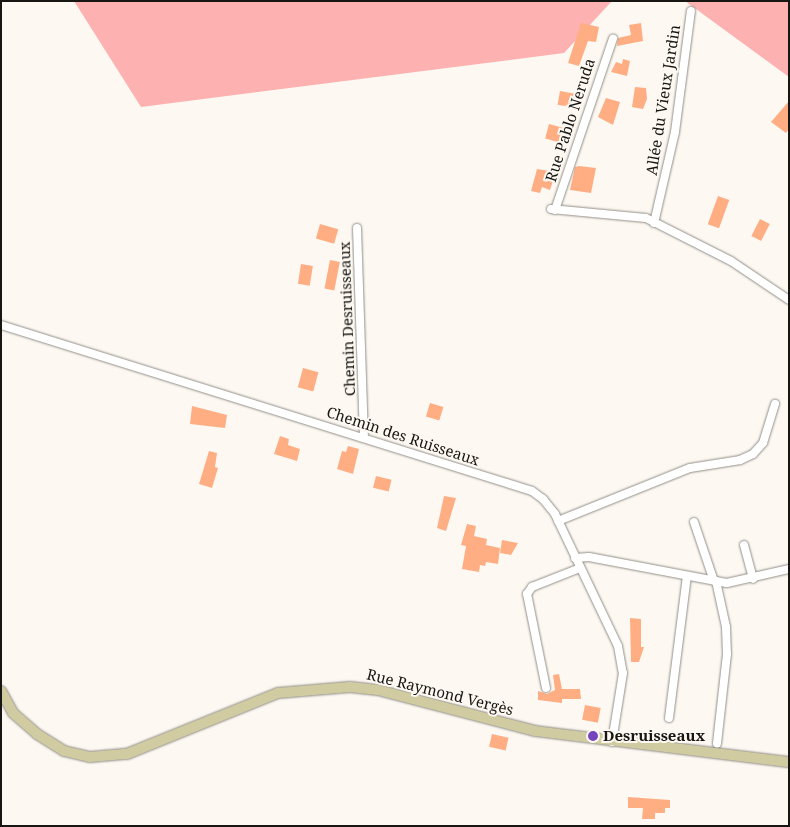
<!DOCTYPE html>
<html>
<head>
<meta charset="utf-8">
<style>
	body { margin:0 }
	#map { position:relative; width:790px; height:827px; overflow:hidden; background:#fdf9f2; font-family:"Noto Serif",serif }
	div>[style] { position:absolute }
	.forest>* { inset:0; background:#fdb1b0 }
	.building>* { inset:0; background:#ffae84; transform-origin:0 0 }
	.roads { filter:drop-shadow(0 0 1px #928e88) drop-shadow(0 0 1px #928e88) }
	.minor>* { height:8px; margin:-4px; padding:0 4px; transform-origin:4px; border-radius:4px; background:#fff }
	.major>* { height:10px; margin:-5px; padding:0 5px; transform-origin:5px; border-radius:5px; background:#d0cba1 }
	.dots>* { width:14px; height:14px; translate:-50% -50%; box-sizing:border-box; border:2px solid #fdf9f2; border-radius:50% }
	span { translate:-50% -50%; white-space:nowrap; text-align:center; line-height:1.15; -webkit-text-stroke:4px #fdf9f2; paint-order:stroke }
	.street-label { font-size:15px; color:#171613 }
	.poi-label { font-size:15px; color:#171613; font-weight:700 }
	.left { translate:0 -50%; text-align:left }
	.frame { position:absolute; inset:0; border:2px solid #171613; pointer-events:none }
</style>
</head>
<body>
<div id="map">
	<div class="forest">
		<div style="clip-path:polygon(74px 1px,612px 1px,564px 53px,141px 107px)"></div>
		<div style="clip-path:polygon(685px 1px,789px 1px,789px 77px)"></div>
	</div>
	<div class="building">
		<div style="clip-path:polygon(581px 23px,599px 27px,596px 42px,588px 41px,579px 66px,568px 63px)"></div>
		<div style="clip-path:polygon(641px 23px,643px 41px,617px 46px,618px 38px,631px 35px,629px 25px)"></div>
		<div style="clip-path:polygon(623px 59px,630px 61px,627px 76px,611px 72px,616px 62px,622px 64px)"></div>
		<div style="clip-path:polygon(635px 87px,646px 88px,647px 99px,643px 109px,632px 107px)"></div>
		<div style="left:560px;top:91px;width:17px;height:14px;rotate:10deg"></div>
		<div style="clip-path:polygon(606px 98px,620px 102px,613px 125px,598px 117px)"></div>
		<div style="clip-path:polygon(789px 101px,789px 129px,786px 133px,771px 122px)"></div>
		<div style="left:549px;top:124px;width:16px;height:15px;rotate:15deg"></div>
		<div style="clip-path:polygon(579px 166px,596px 168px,591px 193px,570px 190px,575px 167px)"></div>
		<div style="clip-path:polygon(537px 169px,556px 172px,550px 190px,542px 187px,540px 193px,531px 191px)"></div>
		<div style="left:718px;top:196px;width:12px;height:30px;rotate:20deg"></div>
		<div style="left:760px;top:219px;width:11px;height:19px;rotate:27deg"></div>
		<div style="left:320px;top:224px;width:19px;height:15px;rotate:16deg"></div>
		<div style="left:330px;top:260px;width:10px;height:29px;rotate:11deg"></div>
		<div style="left:301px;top:264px;width:12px;height:20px;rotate:9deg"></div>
		<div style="left:303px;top:368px;width:16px;height:20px;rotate:15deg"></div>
		<div style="left:430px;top:403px;width:14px;height:14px;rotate:17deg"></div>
		<div style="clip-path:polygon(192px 406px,227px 415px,225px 428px,190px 424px)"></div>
		<div style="clip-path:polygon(280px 436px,289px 439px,288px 445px,300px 449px,297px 461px,274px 454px)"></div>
		<div style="clip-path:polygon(348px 446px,359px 449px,353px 474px,337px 469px,342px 451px,346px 452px)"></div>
		<div style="clip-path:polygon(209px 451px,217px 453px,215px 467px,218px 468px,212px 488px,199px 484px)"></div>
		<div style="left:376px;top:476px;width:16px;height:12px;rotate:14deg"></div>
		<div style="clip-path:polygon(444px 496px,456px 498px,446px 531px,437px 528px)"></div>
		<div style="clip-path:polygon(467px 524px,476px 526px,474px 536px,487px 539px,486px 545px,500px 548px,498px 564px,486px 562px,485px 566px,480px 565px,479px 572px,462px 569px,466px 546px,461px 545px)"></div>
		<div style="clip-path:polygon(502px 540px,518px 543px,511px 555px,500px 553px)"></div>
		<div style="clip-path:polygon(630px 618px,641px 619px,641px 647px,644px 647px,639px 662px,631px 662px)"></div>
		<div style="clip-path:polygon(559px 674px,562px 689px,580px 689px,581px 699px,562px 699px,562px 703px,538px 700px,538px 691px,547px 694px,555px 690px,553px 675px)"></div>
		<div style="left:585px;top:705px;width:16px;height:15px;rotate:11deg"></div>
		<div style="left:492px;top:734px;width:17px;height:13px;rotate:13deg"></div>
		<div style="clip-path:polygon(628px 797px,670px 800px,670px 808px,665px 808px,665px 813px,655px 813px,655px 819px,642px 819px,643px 808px,628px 808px)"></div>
	</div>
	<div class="roads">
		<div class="minor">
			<div style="left:551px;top:209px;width:95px;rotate:5.4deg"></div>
			<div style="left:646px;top:218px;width:95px;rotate:26.8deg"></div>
			<div style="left:731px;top:261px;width:70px;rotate:33.9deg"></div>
			<div style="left:555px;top:210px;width:181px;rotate:-71.3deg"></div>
			<div style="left:654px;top:223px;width:93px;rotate:-77deg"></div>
			<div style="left:675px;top:132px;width:122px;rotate:-82.5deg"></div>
			<div style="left:357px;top:228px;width:210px;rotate:88.1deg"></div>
			<div style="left:1px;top:325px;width:556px;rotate:17.36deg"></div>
			<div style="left:532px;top:491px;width:14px;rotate:36deg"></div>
			<div style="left:543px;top:499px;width:19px;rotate:51deg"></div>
			<div style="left:555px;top:514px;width:146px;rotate:64.5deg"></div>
			<div style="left:618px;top:646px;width:27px;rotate:80deg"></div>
			<div style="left:623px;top:673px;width:70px;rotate:99.1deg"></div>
			<div style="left:558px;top:521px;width:142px;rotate:-21.9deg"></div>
			<div style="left:690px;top:468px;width:51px;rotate:-9.1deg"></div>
			<div style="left:740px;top:460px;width:14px;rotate:-25deg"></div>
			<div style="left:753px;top:454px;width:15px;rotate:-48deg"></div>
			<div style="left:763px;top:443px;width:41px;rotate:-72.9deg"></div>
			<div style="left:694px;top:522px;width:62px;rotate:71.3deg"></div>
			<div style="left:744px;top:545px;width:35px;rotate:75deg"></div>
			<div style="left:575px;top:558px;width:14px;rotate:-4deg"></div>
			<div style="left:589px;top:557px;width:140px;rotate:10.7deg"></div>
			<div style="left:727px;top:583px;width:64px;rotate:-12.7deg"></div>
			<div style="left:716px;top:581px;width:47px;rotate:77.7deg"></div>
			<div style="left:726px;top:627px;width:27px;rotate:88deg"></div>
			<div style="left:727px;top:654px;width:90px;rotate:96.4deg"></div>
			<div style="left:546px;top:688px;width:96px;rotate:-101.4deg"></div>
			<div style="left:527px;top:594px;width:9px;rotate:-54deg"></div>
			<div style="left:532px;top:587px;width:52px;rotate:-21.6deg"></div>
			<div style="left:669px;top:718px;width:143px;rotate:-82.8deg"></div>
		</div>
		<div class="major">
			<div style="left:1px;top:691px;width:25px;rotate:61deg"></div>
			<div style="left:13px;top:713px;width:32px;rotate:41deg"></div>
			<div style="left:37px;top:734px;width:32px;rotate:32deg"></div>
			<div style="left:64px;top:751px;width:27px;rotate:13deg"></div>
			<div style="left:90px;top:757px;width:37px;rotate:-5deg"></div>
			<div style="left:127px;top:754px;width:163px;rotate:-22deg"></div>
			<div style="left:278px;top:693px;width:72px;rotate:-4.8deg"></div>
			<div style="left:350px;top:687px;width:28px;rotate:6deg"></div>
			<div style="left:378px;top:690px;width:162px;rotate:14.6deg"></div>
			<div style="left:535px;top:731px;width:256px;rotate:7deg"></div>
		</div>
	</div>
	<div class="dots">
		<div style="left:593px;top:736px;background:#7545bc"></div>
	</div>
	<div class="street-label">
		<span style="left:663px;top:100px;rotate:-81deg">Allée du Vieux Jardin</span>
		<span style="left:570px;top:120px;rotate:-72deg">Rue Pablo Neruda</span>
		<span style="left:347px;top:319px;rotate:-92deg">Chemin Desruisseaux</span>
		<span style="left:403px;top:436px;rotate:18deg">Chemin des Ruisseaux</span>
		<span style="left:440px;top:692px;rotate:14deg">Rue Raymond Vergès</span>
	</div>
	<div class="poi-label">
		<span class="left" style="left:603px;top:736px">Desruisseaux</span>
	</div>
	<div class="frame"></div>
</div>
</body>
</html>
